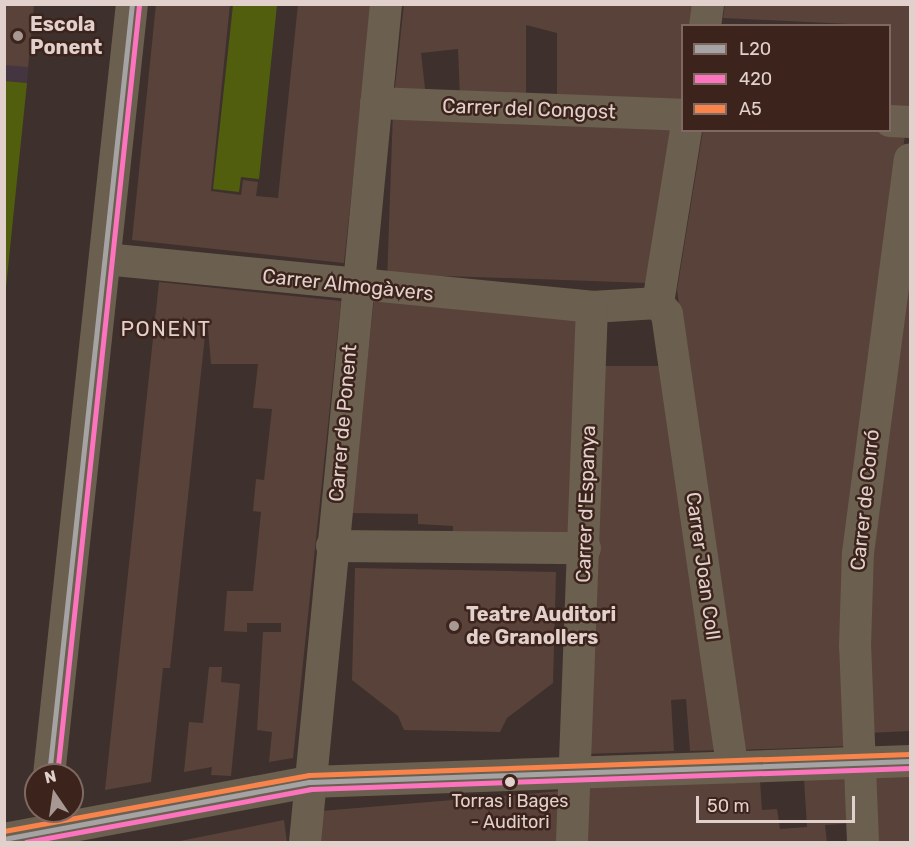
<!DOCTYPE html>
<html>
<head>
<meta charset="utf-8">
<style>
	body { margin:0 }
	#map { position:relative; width:915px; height:847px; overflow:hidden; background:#3e302c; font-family:Rubik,sans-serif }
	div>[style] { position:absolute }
	.education>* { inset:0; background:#453540 }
	.green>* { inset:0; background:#505e0e }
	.building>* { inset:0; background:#59423a; transform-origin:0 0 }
	.minor>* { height:32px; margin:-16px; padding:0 16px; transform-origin:16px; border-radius:16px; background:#6b5f4f }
	.bus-1>* { height:4.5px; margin:-2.25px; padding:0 2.25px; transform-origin:2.25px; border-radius:2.25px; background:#a5a3a3 }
	.bus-2>* { height:4.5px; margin:-2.25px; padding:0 2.25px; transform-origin:2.25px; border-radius:2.25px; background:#fc73be }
	.bus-3>* { height:4.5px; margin:-2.25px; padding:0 2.25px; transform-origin:2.25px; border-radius:2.25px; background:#f8844c }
	.dots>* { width:16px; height:16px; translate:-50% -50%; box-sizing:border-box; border:3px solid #3c231b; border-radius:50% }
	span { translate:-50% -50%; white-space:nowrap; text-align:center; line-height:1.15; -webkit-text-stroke:5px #3c231b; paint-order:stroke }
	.bus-label { font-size:18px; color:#e1d0cb }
	.poi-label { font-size:20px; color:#e1d0cb; font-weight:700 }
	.left { translate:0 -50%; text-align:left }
	.street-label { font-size:20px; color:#e1d0cb }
	.neighbourhood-label { font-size:21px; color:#e1d0cb; letter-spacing:1.5px }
	.frame { position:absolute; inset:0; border:6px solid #e1d0cb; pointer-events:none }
	.legend { position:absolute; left:681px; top:24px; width:210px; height:108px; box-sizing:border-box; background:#3c231b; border:2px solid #7e6861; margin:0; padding:8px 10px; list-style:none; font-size:18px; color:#e1d0cb }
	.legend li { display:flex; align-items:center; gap:12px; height:30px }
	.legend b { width:30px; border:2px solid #7e6861 }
	.north { position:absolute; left:24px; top:763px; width:60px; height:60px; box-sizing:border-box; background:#3c231b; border:2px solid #7e6861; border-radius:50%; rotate:347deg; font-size:16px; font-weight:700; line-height:24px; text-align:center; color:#e1d0cb }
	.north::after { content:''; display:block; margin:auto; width:21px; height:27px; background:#a89893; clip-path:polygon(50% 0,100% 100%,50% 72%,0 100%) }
	.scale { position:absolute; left:696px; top:796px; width:159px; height:27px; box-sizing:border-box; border:3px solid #e1d0cb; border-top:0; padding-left:8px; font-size:18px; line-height:21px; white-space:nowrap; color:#e1d0cb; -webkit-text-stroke:4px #3c231b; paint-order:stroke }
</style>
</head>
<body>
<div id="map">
	<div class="education">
		<div style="clip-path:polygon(5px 5px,34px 5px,27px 83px,5px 81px)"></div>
	</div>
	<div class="green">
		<div style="clip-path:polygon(233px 5px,277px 5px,259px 179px,241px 177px,239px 192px,213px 189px)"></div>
		<div style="clip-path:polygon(5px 81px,27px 83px,5px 297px,4px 81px)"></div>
	</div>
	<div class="building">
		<div style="clip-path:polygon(4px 4px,34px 4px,28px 67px,4px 65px)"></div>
		<div style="clip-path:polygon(156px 4px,230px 4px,211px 191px,241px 195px,243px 180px,258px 182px,256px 196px,278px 198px,298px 4px,372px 4px,344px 263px,132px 240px)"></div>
		<div style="clip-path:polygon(404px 4px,693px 4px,689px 26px,682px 26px,682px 106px,557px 101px,557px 33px,526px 25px,526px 100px,460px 98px,458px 49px,421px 53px,426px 97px,394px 96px)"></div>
		<div style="clip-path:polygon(725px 4px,910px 4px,910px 117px,890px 117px,890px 26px,723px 18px)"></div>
		<div style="left:393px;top:111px;width:280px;height:163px;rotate:2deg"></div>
		<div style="clip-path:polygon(906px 128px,888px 252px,852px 746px,738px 750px,677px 290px,703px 130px)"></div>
		<div style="clip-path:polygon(910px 223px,910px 731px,868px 733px,864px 597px)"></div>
		<div style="clip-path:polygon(159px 282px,341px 301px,293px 758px,269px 762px,272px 732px,257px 730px,263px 632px,281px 632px,281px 623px,247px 623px,247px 632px,224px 631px,227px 591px,253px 591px,261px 512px,253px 511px,256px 479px,264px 480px,272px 409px,253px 408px,258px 364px,211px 364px,207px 316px,170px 668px,163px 668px,151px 782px,105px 790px)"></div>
		<div style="clip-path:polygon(374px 299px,585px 320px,572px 535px,453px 531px,453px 526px,418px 524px,418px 514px,351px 513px)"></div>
		<div style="clip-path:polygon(605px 366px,671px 366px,722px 750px,690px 751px,686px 699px,671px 700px,674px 751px,584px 754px)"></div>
		<div style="clip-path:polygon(355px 568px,556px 572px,553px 683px,507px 718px,500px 732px,404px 730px,398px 716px,352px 680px)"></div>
		<div style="clip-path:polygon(209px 667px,222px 667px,221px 682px,240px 684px,231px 776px,211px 775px,212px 767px,184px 772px,189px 722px,203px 723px)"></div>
		<div style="left:910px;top:776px;width:66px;height:40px;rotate:90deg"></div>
		<div style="clip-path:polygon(852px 778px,855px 823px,825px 825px,827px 842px,584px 842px,583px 786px,760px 781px,762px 810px,777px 809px,780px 829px,807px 827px,804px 779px)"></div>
		<div style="clip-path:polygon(561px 791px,562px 842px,319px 842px,321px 811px)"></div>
		<div style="clip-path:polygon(284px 820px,287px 842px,181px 842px,180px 841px)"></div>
	</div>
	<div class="minor">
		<div style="left:705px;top:26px;width:22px;rotate:-82deg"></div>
		<div style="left:376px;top:103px;width:306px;rotate:2.2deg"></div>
		<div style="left:890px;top:121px;width:20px;rotate:3deg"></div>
		<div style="left:105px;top:259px;width:489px;rotate:5.6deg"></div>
		<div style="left:592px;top:307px;width:66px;rotate:-3.5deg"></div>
		<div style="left:658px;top:303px;width:14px;rotate:51deg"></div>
		<div style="left:667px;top:314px;width:458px;rotate:81.8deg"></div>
		<div style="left:658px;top:303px;width:175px;rotate:-80.8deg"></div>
		<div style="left:332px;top:546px;width:253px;rotate:0.5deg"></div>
		<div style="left:49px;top:775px;width:775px;rotate:-83.86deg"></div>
		<div style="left:4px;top:839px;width:311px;rotate:-10.6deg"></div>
		<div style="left:310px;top:782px;width:600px;rotate:-2deg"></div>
		<div style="left:305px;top:842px;width:842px;rotate:-84.48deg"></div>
		<div style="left:572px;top:842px;width:535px;rotate:-87.86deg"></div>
		<div style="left:863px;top:842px;width:196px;rotate:-92.3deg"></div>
		<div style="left:855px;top:646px;width:93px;rotate:-88.2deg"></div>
		<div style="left:858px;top:553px;width:397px;rotate:-82.5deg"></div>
	</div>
	<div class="bus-1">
		<div style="left:49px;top:775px;width:775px;rotate:-83.86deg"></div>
		<div style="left:4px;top:839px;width:311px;rotate:-10.6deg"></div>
		<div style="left:310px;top:782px;width:600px;rotate:-2deg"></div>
	</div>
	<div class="bus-2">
		<div style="left:57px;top:775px;width:774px;rotate:-83.92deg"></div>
		<div style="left:26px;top:842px;width:290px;rotate:-10.5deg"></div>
		<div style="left:311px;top:789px;width:599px;rotate:-2.01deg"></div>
	</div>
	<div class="bus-3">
		<div style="left:4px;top:831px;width:310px;rotate:-10.4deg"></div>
		<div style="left:309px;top:775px;width:601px;rotate:-2deg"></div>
	</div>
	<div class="dots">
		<div style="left:18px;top:36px;background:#a89893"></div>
		<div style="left:454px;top:626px;background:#a89893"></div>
		<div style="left:510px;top:782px;background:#e1d0cb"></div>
	</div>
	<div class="bus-label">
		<span style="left:510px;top:812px">Torras i Bages<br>- Auditori</span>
	</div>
	<div class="poi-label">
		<span class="left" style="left:30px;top:36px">Escola<br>Ponent</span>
		<span class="left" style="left:466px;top:626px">Teatre Auditori<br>de Granollers</span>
	</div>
	<div class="street-label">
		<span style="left:529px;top:109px;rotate:2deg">Carrer del Congost</span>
		<span style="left:348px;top:285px;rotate:6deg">Carrer Almogàvers</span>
		<span style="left:343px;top:423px;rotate:-85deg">Carrer de Ponent</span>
		<span style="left:865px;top:500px;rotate:-84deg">Carrer de Corró</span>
		<span style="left:586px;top:504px;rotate:-88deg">Carrer d'Espanya</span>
		<span style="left:703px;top:566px;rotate:82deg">Carrer Joan Coll</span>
	</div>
	<div class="neighbourhood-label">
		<span style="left:166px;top:329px">PONENT</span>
	</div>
	<div class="frame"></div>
	<ul class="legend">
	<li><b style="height:8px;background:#a5a3a3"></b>L20</li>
	<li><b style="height:8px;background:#fc73be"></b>420</li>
	<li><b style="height:8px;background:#f8844c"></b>A5</li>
	</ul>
	<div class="north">N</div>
	<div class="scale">50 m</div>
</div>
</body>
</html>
